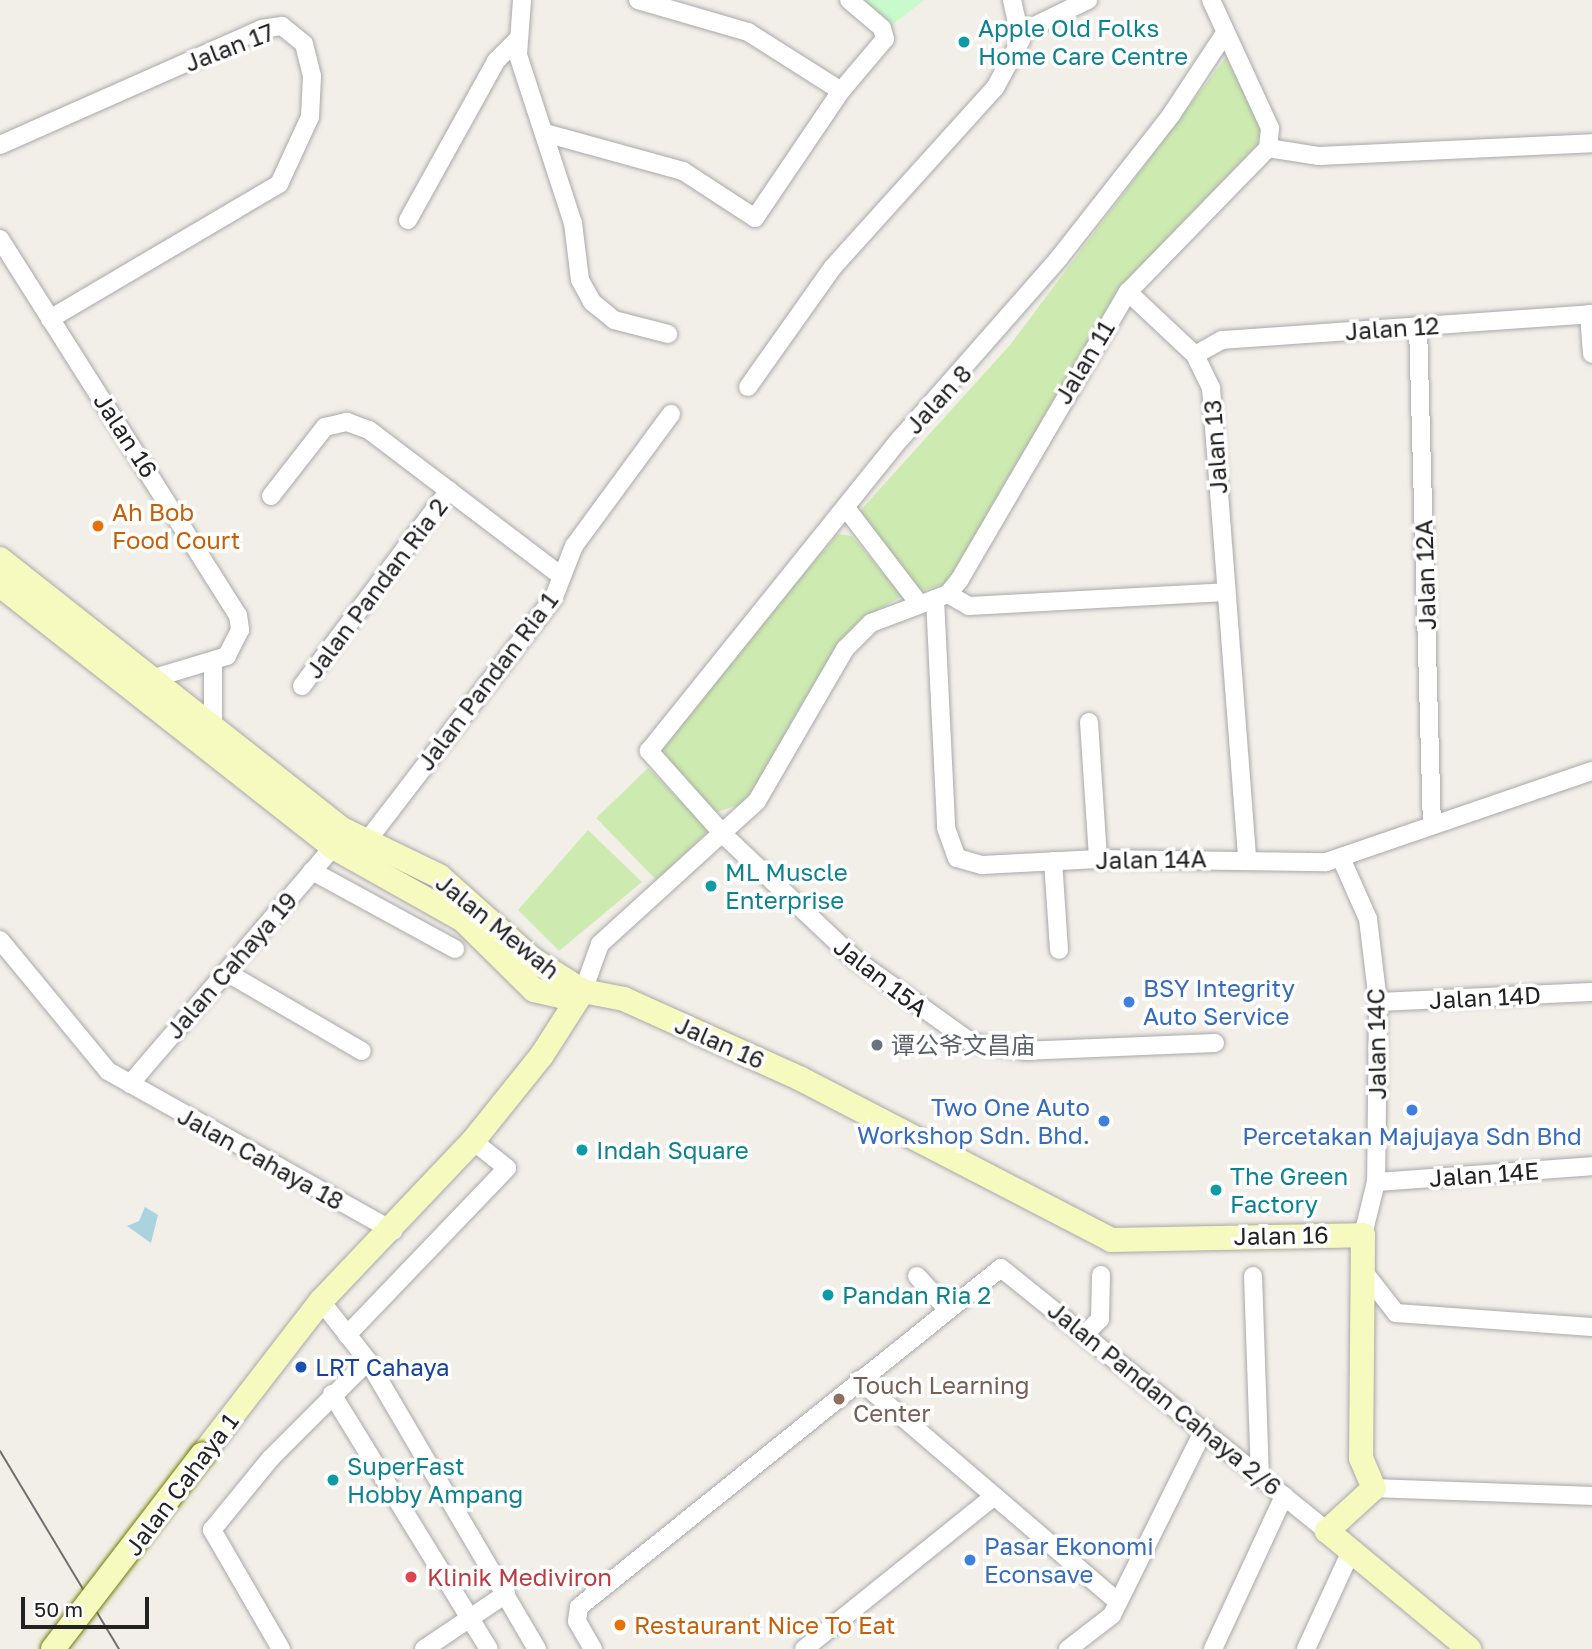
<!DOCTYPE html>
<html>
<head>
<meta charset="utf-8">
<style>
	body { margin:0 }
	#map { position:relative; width:1592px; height:1649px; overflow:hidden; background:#f2efe9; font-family:"Golos Text","Noto Sans SC",sans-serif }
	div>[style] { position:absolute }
	.grass>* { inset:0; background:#cdebb0; transform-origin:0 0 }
	.park>* { inset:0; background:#c8facc }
	.water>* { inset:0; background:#aad3df }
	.roads { filter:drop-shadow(0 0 2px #a9a9a9) drop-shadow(0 0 2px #a9a9a9) }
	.street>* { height:18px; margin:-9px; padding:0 9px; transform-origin:9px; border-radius:9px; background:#fff }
	.secondary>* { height:24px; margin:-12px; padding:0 12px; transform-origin:12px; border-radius:12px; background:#f7fabf }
	.tram>* { height:2px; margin:-1px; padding:0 1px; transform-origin:1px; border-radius:1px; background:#707070 }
	.bridges { filter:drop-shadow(0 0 2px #707d05) drop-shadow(0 0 2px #707d05) }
	.secondary-bridge>* { height:24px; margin:-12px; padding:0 12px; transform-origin:12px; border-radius:12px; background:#f7fabf }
	.dots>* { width:19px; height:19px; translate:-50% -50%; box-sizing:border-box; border:4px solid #fff; border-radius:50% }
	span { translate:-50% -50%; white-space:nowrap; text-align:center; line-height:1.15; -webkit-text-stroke:7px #fff; paint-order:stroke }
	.culture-label { font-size:24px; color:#0d838f }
	.left { translate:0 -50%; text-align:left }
	.street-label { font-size:24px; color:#222 }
	.food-label { font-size:24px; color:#c56008 }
	.shop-label { font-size:24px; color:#366cbe }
	.right { translate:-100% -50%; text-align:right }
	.worship-label { font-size:24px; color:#5b616d }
	.transit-label { font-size:24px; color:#164399 }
	.education-label { font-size:24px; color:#785e54 }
	.health-label { font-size:24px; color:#be3a42 }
	.scale { position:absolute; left:21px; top:1597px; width:128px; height:32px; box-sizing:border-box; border:4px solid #222; border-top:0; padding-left:9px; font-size:21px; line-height:24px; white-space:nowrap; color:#222; -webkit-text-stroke:5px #fff; paint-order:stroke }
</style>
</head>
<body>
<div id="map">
	<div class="grass">
		<div style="clip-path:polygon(1226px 57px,1261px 127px,1258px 144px,1119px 288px,947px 584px,919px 591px,858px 513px,1010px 345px)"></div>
		<div style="clip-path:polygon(838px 534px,852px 536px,902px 596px,859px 621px,744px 803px,714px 813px,659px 760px,664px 737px)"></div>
		<div style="left:648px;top:768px;width:87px;height:72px;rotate:46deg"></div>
		<div style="clip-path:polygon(588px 830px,642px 882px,559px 951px,518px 910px)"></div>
	</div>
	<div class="park">
		<div style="clip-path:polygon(855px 0,924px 0,890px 27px)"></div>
	</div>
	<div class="water">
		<div style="clip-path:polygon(145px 1207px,158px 1215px,151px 1243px,127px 1226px,139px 1221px)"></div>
	</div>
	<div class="roads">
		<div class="street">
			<div style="left:522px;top:0;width:55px;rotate:94.2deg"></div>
			<div style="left:518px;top:55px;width:177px;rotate:71.9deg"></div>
			<div style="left:573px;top:223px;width:57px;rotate:83deg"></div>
			<div style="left:580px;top:280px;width:25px;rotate:61deg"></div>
			<div style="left:592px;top:302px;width:28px;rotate:39deg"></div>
			<div style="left:614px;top:320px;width:56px;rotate:14.5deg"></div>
			<div style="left:638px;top:0;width:115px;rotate:16.2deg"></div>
			<div style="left:748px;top:32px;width:110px;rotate:32.4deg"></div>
			<div style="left:1020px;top:33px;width:76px;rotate:-25.9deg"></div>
			<div style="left:545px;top:133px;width:143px;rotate:15.4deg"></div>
			<div style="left:683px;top:171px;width:86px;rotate:33.1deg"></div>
			<div style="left:755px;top:218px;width:153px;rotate:-55.9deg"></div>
			<div style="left:841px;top:91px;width:68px;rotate:-49.8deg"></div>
			<div style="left:885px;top:39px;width:11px;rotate:-105deg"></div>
			<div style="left:882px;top:28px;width:43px;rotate:-139.7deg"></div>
			<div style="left:0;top:145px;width:287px;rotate:-23.9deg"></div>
			<div style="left:262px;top:29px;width:20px;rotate:-9deg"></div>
			<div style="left:282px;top:26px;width:28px;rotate:39deg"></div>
			<div style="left:304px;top:44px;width:33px;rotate:76deg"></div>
			<div style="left:312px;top:76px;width:41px;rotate:92.8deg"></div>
			<div style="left:310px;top:117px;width:74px;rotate:114.8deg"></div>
			<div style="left:279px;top:184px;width:266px;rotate:149.5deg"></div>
			<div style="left:1268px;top:148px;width:52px;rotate:8.9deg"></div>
			<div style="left:1319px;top:156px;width:273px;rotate:-2.7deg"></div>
			<div style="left:408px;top:220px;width:182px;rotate:-61deg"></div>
			<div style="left:496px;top:61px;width:31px;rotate:-45deg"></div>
			<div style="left:0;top:239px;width:445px;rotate:57.7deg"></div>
			<div style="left:238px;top:615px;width:15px;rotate:82deg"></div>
			<div style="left:240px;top:630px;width:29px;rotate:117deg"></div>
			<div style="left:227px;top:656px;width:87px;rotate:163.2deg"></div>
			<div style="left:1128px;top:292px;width:92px;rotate:43.2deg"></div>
			<div style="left:1195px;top:355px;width:37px;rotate:64deg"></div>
			<div style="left:1211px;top:388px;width:471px;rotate:85.6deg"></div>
			<div style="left:1589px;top:314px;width:40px;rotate:85.7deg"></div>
			<div style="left:1418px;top:326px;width:497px;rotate:88.4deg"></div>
			<div style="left:1195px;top:355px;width:31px;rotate:-29deg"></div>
			<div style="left:1222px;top:340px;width:371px;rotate:-4deg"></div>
			<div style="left:748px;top:387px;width:147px;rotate:-54.7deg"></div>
			<div style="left:833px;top:267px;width:241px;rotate:-47.9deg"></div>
			<div style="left:995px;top:88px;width:55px;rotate:-61.6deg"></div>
			<div style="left:1021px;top:40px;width:41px;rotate:-102.7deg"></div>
			<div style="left:271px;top:496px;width:88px;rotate:-52deg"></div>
			<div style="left:325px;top:427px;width:23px;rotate:-13deg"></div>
			<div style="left:347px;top:422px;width:23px;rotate:20deg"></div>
			<div style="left:369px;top:430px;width:241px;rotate:37.2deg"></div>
			<div style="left:846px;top:508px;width:117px;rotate:52.6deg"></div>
			<div style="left:948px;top:594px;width:24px;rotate:30deg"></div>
			<div style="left:969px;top:606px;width:257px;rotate:-3.1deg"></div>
			<div style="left:935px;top:599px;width:229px;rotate:87.2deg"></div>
			<div style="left:946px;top:828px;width:32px;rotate:70deg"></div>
			<div style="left:957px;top:858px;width:26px;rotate:16deg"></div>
			<div style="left:982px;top:865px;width:116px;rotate:-3deg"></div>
			<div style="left:1098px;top:859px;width:228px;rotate:0.8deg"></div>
			<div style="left:1326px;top:862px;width:281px;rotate:-18.9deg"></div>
			<div style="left:213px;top:663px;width:66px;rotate:90deg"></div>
			<div style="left:302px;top:686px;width:245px;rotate:-53.1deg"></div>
			<div style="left:1089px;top:722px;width:137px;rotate:86.2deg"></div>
			<div style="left:367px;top:841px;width:307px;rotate:-52.5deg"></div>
			<div style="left:554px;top:597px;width:55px;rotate:-68.6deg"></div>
			<div style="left:574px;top:546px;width:164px;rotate:-53.7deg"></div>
			<div style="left:1341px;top:858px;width:67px;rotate:66.1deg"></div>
			<div style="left:1368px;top:919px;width:84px;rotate:83.1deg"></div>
			<div style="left:1378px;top:1002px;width:180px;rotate:90.6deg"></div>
			<div style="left:1376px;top:1182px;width:55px;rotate:103.8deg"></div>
			<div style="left:1053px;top:861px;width:89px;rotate:86.1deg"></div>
			<div style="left:312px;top:871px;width:163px;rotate:28.6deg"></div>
			<div style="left:0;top:940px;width:170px;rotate:50.5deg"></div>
			<div style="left:108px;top:1071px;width:327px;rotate:29.3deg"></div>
			<div style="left:226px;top:972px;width:157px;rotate:30.2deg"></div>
			<div style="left:583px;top:991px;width:50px;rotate:-70.1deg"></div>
			<div style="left:600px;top:944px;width:212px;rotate:-42.3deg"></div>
			<div style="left:757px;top:801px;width:176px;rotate:-59.9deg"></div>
			<div style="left:845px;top:649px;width:37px;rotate:-45deg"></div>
			<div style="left:871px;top:623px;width:82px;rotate:-20.6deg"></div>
			<div style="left:948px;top:594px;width:19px;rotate:-51deg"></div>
			<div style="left:960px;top:579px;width:333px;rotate:-59.7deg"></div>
			<div style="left:1128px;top:292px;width:201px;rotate:-45.8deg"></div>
			<div style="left:1268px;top:148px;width:20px;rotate:-84deg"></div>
			<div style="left:1270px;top:128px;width:141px;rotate:-114.7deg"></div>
			<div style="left:1378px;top:1002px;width:214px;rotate:-2.7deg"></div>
			<div style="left:1215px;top:1043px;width:187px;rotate:177.6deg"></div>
			<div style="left:1028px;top:1051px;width:57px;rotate:-171.9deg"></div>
			<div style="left:972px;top:1043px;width:143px;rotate:-144.4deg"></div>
			<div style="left:856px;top:960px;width:182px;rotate:-136.6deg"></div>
			<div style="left:724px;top:835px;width:113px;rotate:-131.8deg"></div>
			<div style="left:649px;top:751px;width:402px;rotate:-51.2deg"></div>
			<div style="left:901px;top:438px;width:240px;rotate:-48.7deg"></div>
			<div style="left:1059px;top:258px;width:182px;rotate:-51.9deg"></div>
			<div style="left:1171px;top:115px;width:98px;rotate:-56.6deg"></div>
			<div style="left:130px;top:1084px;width:312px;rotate:-49.4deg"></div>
			<div style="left:1376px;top:1182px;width:217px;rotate:-4.2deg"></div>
			<div style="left:1364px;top:1272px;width:52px;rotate:52deg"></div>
			<div style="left:1396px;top:1313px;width:196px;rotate:4.1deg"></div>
			<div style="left:917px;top:1276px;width:46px;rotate:47.6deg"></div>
			<div style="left:1253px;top:1276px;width:200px;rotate:88deg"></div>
			<div style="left:321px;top:1301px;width:76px;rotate:51.9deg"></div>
			<div style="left:368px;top:1361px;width:334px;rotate:59.6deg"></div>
			<div style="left:1086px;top:1333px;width:20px;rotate:-45deg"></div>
			<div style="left:1100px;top:1319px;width:44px;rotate:-88.7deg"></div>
			<div style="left:347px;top:1335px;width:231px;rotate:-46.2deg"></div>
			<div style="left:507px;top:1168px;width:43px;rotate:-141.5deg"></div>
			<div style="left:859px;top:1380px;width:341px;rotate:40.6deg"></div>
			<div style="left:332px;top:1394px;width:299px;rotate:58.4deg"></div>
			<div style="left:1374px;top:1488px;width:218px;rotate:2.1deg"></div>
			<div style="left:281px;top:1649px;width:138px;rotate:-120.1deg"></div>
			<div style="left:212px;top:1530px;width:93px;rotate:-50.7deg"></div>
			<div style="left:271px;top:1458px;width:137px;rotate:-45deg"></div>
			<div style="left:424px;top:1649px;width:99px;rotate:-33.9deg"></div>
			<div style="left:593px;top:1649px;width:32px;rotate:-120deg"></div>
			<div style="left:577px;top:1621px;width:14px;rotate:-82deg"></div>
			<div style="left:579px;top:1607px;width:541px;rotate:-38.78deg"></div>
			<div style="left:1001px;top:1268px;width:419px;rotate:38.9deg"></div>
			<div style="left:804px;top:1649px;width:244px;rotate:-38.8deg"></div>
			<div style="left:1068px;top:1649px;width:56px;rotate:-37.7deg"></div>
			<div style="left:1112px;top:1615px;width:207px;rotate:-63.6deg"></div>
			<div style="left:1213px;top:1649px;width:169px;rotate:-65.1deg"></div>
			<div style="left:1306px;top:1649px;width:108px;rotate:-65.3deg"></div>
		</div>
		<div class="secondary">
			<div style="left:0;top:559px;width:436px;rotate:38.3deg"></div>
			<div style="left:342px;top:829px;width:108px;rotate:25.9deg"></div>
			<div style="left:439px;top:876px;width:125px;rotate:41.7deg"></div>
			<div style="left:532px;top:959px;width:60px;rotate:32.1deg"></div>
			<div style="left:583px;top:991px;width:42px;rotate:11deg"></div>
			<div style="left:624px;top:999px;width:194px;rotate:24.3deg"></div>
			<div style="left:801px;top:1079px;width:349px;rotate:27.4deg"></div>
			<div style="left:1111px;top:1240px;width:252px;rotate:-1.1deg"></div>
			<div style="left:1363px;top:1235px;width:223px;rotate:90.5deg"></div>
			<div style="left:1361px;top:1458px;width:33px;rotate:67deg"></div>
			<div style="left:1374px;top:1488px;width:64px;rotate:137.5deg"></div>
			<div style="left:1327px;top:1531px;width:185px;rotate:39.7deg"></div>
			<div style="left:0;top:585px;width:424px;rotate:38.2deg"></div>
			<div style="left:333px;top:847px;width:149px;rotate:29.3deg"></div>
			<div style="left:463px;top:920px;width:100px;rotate:44.6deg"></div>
			<div style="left:534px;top:990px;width:28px;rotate:13deg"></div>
			<div style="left:561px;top:996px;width:23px;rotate:-13deg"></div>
			<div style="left:202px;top:1455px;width:195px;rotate:-52.3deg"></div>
			<div style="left:321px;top:1301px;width:221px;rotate:-46.5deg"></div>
			<div style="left:473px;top:1141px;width:110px;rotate:-51.3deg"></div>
			<div style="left:542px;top:1055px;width:76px;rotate:-57.4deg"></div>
		</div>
	</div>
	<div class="tram">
		<div style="left:0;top:1451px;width:231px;rotate:59deg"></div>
	</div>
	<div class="bridges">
		<div class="secondary-bridge">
			<div style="left:53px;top:1649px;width:245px;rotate:-52.5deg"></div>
		</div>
	</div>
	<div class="dots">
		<div style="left:964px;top:42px;background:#0f9aa8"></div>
		<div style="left:98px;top:526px;background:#e8710a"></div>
		<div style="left:711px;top:886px;background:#0f9aa8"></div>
		<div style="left:1129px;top:1002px;background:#3f7fe0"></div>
		<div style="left:877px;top:1045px;background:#6b7280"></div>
		<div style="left:1412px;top:1110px;background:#3f7fe0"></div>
		<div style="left:1104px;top:1121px;background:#3f7fe0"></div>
		<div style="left:582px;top:1150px;background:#0f9aa8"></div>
		<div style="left:1216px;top:1190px;background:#0f9aa8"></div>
		<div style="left:828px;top:1295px;background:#0f9aa8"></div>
		<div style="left:301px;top:1367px;background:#1a4fb4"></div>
		<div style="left:839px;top:1399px;background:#8d6e63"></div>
		<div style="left:333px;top:1480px;background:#0f9aa8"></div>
		<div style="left:970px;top:1560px;background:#3f7fe0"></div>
		<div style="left:411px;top:1577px;background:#e0444e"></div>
		<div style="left:620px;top:1625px;background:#e8710a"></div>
	</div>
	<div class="culture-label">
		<span class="left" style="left:978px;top:42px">Apple Old Folks<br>Home Care Centre</span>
		<span class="left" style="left:725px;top:886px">ML Muscle<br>Enterprise</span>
		<span class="left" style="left:596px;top:1150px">Indah Square</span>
		<span class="left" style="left:1230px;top:1190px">The Green<br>Factory</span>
		<span class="left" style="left:842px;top:1295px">Pandan Ria 2</span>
		<span class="left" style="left:347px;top:1480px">SuperFast<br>Hobby Ampang</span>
	</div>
	<div class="street-label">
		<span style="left:229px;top:47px;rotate:-21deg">Jalan 17</span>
		<span style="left:1392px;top:328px;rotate:-4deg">Jalan 12</span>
		<span style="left:1084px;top:362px;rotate:-59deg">Jalan 11</span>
		<span style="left:938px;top:399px;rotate:-47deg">Jalan 8</span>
		<span style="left:126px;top:435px;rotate:57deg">Jalan 16</span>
		<span style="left:1215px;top:447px;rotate:-94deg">Jalan 13</span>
		<span style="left:1425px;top:575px;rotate:-92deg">Jalan 12A</span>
		<span style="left:376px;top:588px;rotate:-53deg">Jalan Pandan Ria 2</span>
		<span style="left:487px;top:681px;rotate:-53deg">Jalan Pandan Ria 1</span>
		<span style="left:1151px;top:859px;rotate:-1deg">Jalan 14A</span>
		<span style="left:498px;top:926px;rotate:39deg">Jalan Mewah</span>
		<span style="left:231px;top:965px;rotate:-49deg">Jalan Cahaya 19</span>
		<span style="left:881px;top:977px;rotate:38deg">Jalan 15A</span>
		<span style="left:1485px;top:997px;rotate:-3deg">Jalan 14D</span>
		<span style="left:720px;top:1042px;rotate:24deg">Jalan 16</span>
		<span style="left:1376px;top:1044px;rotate:-91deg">Jalan 14C</span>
		<span style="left:261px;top:1158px;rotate:29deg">Jalan Cahaya 18</span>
		<span style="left:1484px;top:1174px;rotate:-4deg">Jalan 14E</span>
		<span style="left:1281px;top:1235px;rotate:-1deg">Jalan 16</span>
		<span style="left:1165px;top:1398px;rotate:39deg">Jalan Pandan Cahaya 2/6</span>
		<span style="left:181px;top:1484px;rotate:-53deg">Jalan Cahaya 1</span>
	</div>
	<div class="food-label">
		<span class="left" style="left:112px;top:526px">Ah Bob<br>Food Court</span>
		<span class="left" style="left:634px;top:1625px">Restaurant Nice To Eat</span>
	</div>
	<div class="shop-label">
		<span class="left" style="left:1143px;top:1002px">BSY Integrity<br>Auto Service</span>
		<span class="right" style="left:1090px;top:1121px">Two One Auto<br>Workshop Sdn. Bhd.</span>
		<span style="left:1412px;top:1136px">Percetakan Majujaya Sdn Bhd</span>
		<span class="left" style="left:984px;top:1560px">Pasar Ekonomi<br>Econsave</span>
	</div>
	<div class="worship-label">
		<span class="left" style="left:891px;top:1045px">谭公爷文昌庙</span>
	</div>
	<div class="transit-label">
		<span class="left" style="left:315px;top:1367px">LRT Cahaya</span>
	</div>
	<div class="education-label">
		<span class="left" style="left:853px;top:1399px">Touch Learning<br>Center</span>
	</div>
	<div class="health-label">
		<span class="left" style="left:427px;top:1577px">Klinik Mediviron</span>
	</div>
	<div class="scale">50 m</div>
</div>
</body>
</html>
